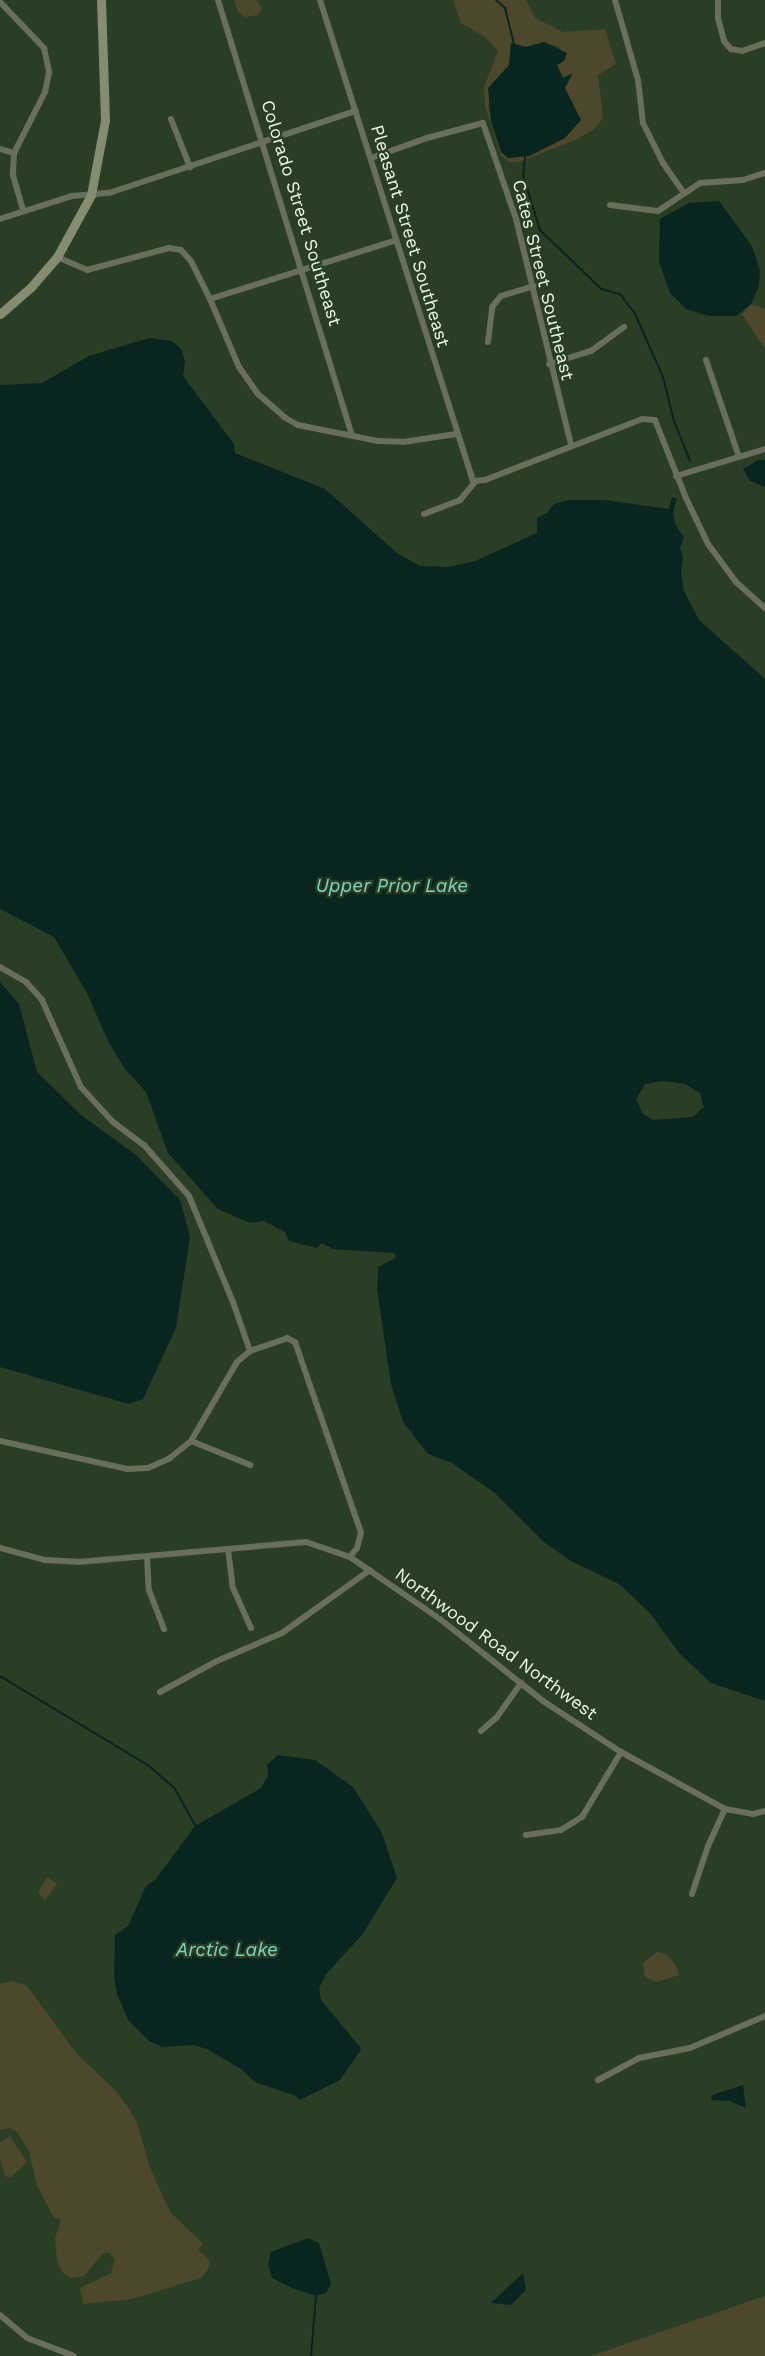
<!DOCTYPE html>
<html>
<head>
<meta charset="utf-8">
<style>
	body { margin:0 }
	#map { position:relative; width:765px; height:2356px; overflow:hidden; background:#2a3e25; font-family:"Work Sans",sans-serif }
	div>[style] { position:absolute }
	.green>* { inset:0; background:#4d482b }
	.water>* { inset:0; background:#08251f }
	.stream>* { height:2px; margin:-1px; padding:0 1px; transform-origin:1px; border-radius:1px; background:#08251f }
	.street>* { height:6px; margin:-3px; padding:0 3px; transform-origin:3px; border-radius:3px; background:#696e5d }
	.secondary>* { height:9px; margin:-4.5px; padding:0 4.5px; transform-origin:4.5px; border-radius:4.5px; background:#858c70 }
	span { translate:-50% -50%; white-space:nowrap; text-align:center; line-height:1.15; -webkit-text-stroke:4.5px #2a3e25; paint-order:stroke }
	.street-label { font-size:18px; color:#e9f6e6 }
	.water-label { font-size:19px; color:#7dd5c1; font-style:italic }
</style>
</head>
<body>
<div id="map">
	<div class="green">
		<div style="clip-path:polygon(234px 0,256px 0,262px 8px,258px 15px,245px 17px,238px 12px)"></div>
		<div style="clip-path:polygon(evenodd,453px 0,526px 0,535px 18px,563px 32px,605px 29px,616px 64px,598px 75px,603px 118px,593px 130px,575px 140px,519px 162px,510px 162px,501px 156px,485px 106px,484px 87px,498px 51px,485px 37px,461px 23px,453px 0,544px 42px,561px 48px,557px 65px,563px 78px,572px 74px,564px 88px,573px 106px,565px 138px,529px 156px,501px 152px,488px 106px,509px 65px,511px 44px,526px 47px,544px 42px)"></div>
		<div style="clip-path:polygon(751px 304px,765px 309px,765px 349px,742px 314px)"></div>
		<div style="clip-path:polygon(47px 1877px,57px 1884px,45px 1900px,38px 1892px)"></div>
		<div style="clip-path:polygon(657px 1952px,666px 1954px,676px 1965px,679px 1975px,656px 1982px,645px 1977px,643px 1963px)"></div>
		<div style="clip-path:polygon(13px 1981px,27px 1986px,77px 2054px,116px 2091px,130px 2110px,137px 2123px,150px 2168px,170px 2212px,203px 2244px,198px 2250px,210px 2261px,208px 2269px,201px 2278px,132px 2299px,83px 2304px,80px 2288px,111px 2273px,115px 2259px,109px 2253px,103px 2253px,84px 2276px,72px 2278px,63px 2273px,57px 2261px,55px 2239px,61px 2219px,54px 2218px,37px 2186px,29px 2151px,17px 2132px,10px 2128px,0 2130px,0 1984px)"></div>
		<div style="clip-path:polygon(10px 2136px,27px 2162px,10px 2178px,5px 2176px,0 2158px,0 2142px)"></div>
		<div style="clip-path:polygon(765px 2296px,765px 2356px,591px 2356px)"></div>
	</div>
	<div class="water">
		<div style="clip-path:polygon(544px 42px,567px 53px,564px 61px,557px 65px,563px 78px,573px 73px,565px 88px,581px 120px,565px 138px,529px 156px,508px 158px,501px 152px,491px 122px,488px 88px,509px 65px,511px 43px,526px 47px)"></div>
		<div style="clip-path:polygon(719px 201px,752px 246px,760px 271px,759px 286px,751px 304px,736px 316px,709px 316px,686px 309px,670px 293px,659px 262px,660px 219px,689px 203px)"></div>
		<div style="clip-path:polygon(evenodd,149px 338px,172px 341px,181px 349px,185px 361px,183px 376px,234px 444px,235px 453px,325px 489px,397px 553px,420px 566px,449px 567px,475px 561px,537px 533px,537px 518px,547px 513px,554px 504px,568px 500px,604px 500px,669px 509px,672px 497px,677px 499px,673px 511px,675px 524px,684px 538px,680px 548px,683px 557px,681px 573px,684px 591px,699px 620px,765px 679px,765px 1701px,711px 1683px,679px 1653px,650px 1613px,619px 1584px,571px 1561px,545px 1543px,495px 1493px,452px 1463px,428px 1454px,403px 1422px,391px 1384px,377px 1289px,378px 1267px,396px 1258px,395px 1253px,333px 1249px,322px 1243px,317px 1248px,289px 1241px,285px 1232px,264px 1221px,250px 1223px,218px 1209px,168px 1153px,146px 1092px,125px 1069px,108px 1041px,87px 993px,54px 937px,0 909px,0 385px,42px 383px,89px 356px,149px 338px,663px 1081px,685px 1084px,700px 1093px,704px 1107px,693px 1117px,653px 1120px,643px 1114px,636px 1099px,645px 1084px,663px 1081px)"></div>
		<div style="clip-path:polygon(758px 460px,765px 460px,765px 487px,750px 481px,743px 469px)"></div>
		<div style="clip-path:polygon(0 982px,19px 1004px,37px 1072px,81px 1115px,136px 1155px,180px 1200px,190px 1237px,176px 1328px,143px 1399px,129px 1404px,0 1367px)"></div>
		<div style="clip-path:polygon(278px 1755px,315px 1760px,353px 1787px,382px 1833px,397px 1878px,362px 1935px,327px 1973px,319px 1988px,321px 2000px,361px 2048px,360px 2051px,340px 2080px,300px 2100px,296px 2096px,255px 2082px,241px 2069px,207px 2049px,192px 2045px,162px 2047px,149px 2041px,128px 2020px,117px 1994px,114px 1975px,115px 1935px,128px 1926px,146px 1886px,156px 1879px,195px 1826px,261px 1788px,268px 1776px,267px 1765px)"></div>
		<div style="clip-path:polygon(743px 2085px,746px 2108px,729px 2101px,712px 2100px,711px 2096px,715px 2094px)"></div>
		<div style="clip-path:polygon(308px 2238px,319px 2243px,331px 2284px,326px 2293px,316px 2296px,292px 2288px,272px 2278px,268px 2264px,271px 2252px)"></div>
		<div style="clip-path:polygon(523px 2273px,526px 2290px,511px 2305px,491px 2303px)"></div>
	</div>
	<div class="stream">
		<div style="left:496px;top:0;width:12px;rotate:42deg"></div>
		<div style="left:505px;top:8px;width:38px;rotate:76deg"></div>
		<div style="left:525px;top:157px;width:18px;rotate:96deg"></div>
		<div style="left:523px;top:175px;width:58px;rotate:72.8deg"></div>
		<div style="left:540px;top:230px;width:85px;rotate:44deg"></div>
		<div style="left:601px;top:289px;width:20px;rotate:15deg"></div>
		<div style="left:620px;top:294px;width:25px;rotate:53deg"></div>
		<div style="left:635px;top:314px;width:69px;rotate:66deg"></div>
		<div style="left:663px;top:377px;width:45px;rotate:76deg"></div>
		<div style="left:674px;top:421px;width:43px;rotate:68.2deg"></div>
		<div style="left:0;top:1676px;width:174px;rotate:31.1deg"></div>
		<div style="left:149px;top:1766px;width:35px;rotate:41deg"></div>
		<div style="left:175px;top:1789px;width:43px;rotate:61.1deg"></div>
		<div style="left:311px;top:2356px;width:60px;rotate:-85.2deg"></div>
	</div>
	<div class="street">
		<div style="left:218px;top:0;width:455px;rotate:72.9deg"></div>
		<div style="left:320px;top:0;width:505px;rotate:72.35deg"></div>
		<div style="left:473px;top:481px;width:12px;rotate:-5deg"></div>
		<div style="left:485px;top:480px;width:168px;rotate:-21.2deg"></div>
		<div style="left:642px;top:419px;width:13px;rotate:4deg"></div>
		<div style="left:655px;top:420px;width:84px;rotate:68.3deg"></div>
		<div style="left:686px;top:498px;width:51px;rotate:64.4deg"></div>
		<div style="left:708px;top:544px;width:47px;rotate:53.6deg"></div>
		<div style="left:736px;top:582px;width:39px;rotate:42deg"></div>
		<div style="left:615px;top:0;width:83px;rotate:74deg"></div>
		<div style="left:638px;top:80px;width:43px;rotate:83.4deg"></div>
		<div style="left:643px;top:123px;width:45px;rotate:63.4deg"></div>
		<div style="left:663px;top:163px;width:35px;rotate:55deg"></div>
		<div style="left:718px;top:0;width:18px;rotate:90deg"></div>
		<div style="left:718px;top:18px;width:24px;rotate:75deg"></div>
		<div style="left:724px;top:41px;width:11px;rotate:49deg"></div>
		<div style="left:731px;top:49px;width:11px;rotate:10deg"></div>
		<div style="left:742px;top:51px;width:24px;rotate:-19deg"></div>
		<div style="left:0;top:2px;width:64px;rotate:46.3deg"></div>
		<div style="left:44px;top:48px;width:25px;rotate:78deg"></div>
		<div style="left:49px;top:72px;width:20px;rotate:101deg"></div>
		<div style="left:45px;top:92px;width:68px;rotate:116.9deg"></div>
		<div style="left:14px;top:153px;width:22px;rotate:93deg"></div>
		<div style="left:13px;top:175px;width:37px;rotate:74deg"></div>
		<div style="left:171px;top:119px;width:52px;rotate:68.4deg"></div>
		<div style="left:0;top:149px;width:15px;rotate:16deg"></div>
		<div style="left:371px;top:158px;width:59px;rotate:-19.7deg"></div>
		<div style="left:427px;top:138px;width:58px;rotate:-15deg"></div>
		<div style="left:483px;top:123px;width:102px;rotate:71deg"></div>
		<div style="left:516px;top:219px;width:233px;rotate:76.3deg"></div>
		<div style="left:610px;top:205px;width:48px;rotate:7.1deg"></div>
		<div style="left:658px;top:211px;width:50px;rotate:-33.7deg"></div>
		<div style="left:700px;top:183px;width:43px;rotate:-4deg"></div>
		<div style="left:743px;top:180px;width:23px;rotate:-18deg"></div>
		<div style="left:0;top:219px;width:76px;rotate:-17.7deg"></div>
		<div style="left:72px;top:196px;width:37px;rotate:-5deg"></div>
		<div style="left:109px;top:193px;width:260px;rotate:-18.4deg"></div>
		<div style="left:57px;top:257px;width:33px;rotate:23deg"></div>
		<div style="left:87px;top:270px;width:85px;rotate:-15deg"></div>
		<div style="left:169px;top:248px;width:12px;rotate:9deg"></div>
		<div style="left:181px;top:250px;width:15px;rotate:48deg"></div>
		<div style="left:191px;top:261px;width:42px;rotate:63.4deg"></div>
		<div style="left:210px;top:299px;width:74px;rotate:66.9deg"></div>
		<div style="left:239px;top:367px;width:33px;rotate:55deg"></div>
		<div style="left:258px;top:394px;width:35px;rotate:41deg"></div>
		<div style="left:284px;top:417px;width:16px;rotate:30deg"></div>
		<div style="left:298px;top:425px;width:82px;rotate:11.3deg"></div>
		<div style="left:378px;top:441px;width:25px;rotate:2deg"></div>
		<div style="left:403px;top:442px;width:54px;rotate:-8.6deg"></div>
		<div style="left:210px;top:299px;width:193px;rotate:-17.5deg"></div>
		<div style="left:488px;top:342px;width:35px;rotate:-83deg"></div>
		<div style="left:492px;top:307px;width:14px;rotate:-51deg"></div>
		<div style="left:501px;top:296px;width:34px;rotate:-17deg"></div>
		<div style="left:706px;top:360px;width:102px;rotate:71.2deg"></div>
		<div style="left:549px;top:364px;width:44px;rotate:-17.2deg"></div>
		<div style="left:591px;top:351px;width:41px;rotate:-36deg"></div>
		<div style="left:676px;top:476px;width:93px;rotate:-16.9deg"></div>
		<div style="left:424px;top:514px;width:39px;rotate:-21deg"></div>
		<div style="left:460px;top:500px;width:23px;rotate:-50deg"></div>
		<div style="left:0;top:967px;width:30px;rotate:30deg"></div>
		<div style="left:26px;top:982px;width:24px;rotate:48deg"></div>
		<div style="left:42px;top:1000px;width:95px;rotate:65.9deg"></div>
		<div style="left:81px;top:1087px;width:47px;rotate:47.6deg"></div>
		<div style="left:113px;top:1122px;width:39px;rotate:37deg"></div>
		<div style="left:144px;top:1145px;width:68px;rotate:48.6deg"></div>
		<div style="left:189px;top:1196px;width:115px;rotate:67.5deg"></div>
		<div style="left:233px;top:1302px;width:52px;rotate:70.9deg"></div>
		<div style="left:0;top:1441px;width:130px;rotate:12.4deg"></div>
		<div style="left:127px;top:1469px;width:21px;rotate:-3deg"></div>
		<div style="left:148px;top:1468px;width:24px;rotate:-24deg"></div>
		<div style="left:170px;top:1458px;width:27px;rotate:-39deg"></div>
		<div style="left:191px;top:1441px;width:91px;rotate:-59.8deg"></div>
		<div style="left:237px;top:1362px;width:17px;rotate:-40deg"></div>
		<div style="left:250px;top:1351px;width:39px;rotate:-19deg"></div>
		<div style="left:287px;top:1338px;width:9px;rotate:27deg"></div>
		<div style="left:295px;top:1342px;width:202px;rotate:70.9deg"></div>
		<div style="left:361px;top:1533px;width:16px;rotate:105deg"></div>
		<div style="left:357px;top:1548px;width:11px;rotate:128deg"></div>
		<div style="left:191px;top:1441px;width:64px;rotate:22.1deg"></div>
		<div style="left:0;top:1548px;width:47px;rotate:14.9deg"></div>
		<div style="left:45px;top:1560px;width:33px;rotate:3deg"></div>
		<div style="left:78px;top:1562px;width:229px;rotate:-5deg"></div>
		<div style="left:306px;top:1542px;width:46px;rotate:18.8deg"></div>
		<div style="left:350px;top:1557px;width:109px;rotate:34.6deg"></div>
		<div style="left:440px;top:1619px;width:132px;rotate:38.5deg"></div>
		<div style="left:543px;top:1701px;width:93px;rotate:33.2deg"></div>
		<div style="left:621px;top:1752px;width:119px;rotate:28.7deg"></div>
		<div style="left:725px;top:1809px;width:28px;rotate:10deg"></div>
		<div style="left:753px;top:1814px;width:12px;rotate:-14deg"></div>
		<div style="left:228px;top:1549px;width:39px;rotate:83deg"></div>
		<div style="left:233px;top:1588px;width:44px;rotate:65.8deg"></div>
		<div style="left:147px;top:1557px;width:33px;rotate:87deg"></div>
		<div style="left:149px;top:1590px;width:42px;rotate:69deg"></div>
		<div style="left:160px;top:1692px;width:65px;rotate:-28.5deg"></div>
		<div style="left:217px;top:1661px;width:71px;rotate:-23.3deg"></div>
		<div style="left:282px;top:1633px;width:108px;rotate:-35.6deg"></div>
		<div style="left:481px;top:1731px;width:21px;rotate:-41deg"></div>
		<div style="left:497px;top:1717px;width:42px;rotate:-54.8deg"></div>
		<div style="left:526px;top:1835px;width:35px;rotate:-8deg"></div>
		<div style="left:561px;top:1830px;width:25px;rotate:-32deg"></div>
		<div style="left:582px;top:1817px;width:76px;rotate:-59deg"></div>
		<div style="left:692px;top:1894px;width:51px;rotate:-71.6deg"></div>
		<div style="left:708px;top:1846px;width:41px;rotate:-65.3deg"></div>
		<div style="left:598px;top:2080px;width:47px;rotate:-28.2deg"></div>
		<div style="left:639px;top:2058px;width:52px;rotate:-11.1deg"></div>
		<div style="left:690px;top:2048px;width:82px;rotate:-23.1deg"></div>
		<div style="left:0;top:2315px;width:35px;rotate:40deg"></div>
		<div style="left:27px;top:2338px;width:50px;rotate:21deg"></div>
	</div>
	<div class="secondary">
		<div style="left:0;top:314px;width:41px;rotate:-41.1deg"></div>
		<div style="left:31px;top:287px;width:40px;rotate:-49deg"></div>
		<div style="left:57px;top:257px;width:71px;rotate:-61.3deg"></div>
		<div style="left:91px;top:195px;width:76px;rotate:-79.4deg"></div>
		<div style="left:105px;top:120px;width:120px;rotate:-91.9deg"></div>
	</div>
	<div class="street-label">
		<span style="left:301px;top:213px;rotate:73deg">Colorado Street Southeast</span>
		<span style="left:410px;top:236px;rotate:73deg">Pleasant Street Southeast</span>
		<span style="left:543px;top:280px;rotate:76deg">Cates Street Southeast</span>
		<span style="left:496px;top:1644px;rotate:36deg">Northwood Road Northwest</span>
	</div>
	<div class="water-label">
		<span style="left:392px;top:886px">Upper Prior Lake</span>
		<span style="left:227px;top:1950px">Arctic Lake</span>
	</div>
</div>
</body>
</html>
